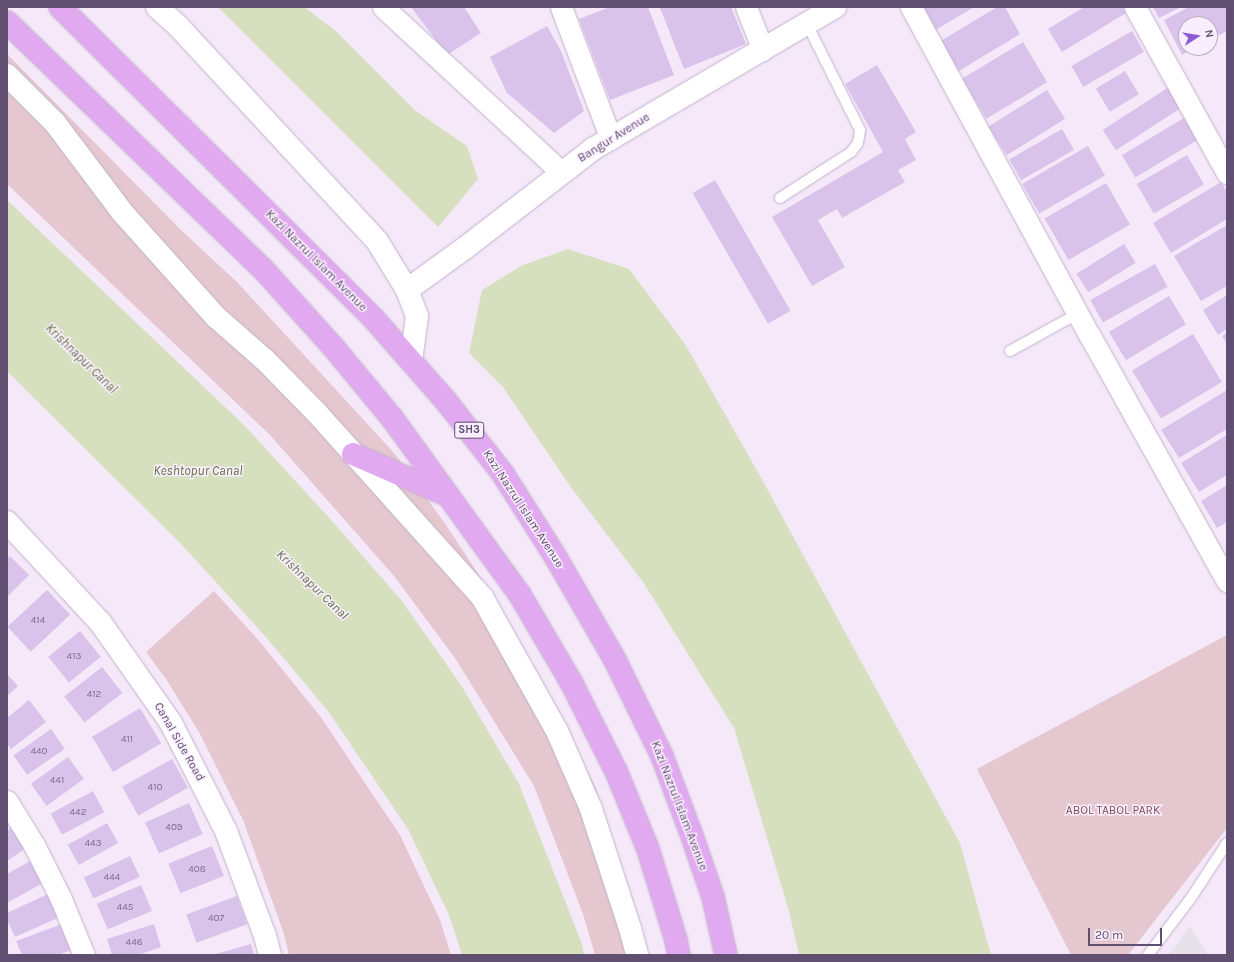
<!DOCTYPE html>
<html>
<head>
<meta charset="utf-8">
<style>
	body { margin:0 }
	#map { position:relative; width:1234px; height:962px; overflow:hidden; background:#f5e8f9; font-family:Karla,sans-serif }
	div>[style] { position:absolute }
	.industrial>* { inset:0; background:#e7e1ea }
	.green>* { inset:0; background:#e5c8cf }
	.water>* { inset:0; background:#d6e0bf }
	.building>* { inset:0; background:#dac3eb; transform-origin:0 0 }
	.roads { filter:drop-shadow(0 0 1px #c2b2cc) drop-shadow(0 0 1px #c2b2cc) }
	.lane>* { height:10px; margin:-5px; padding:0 5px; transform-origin:5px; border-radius:5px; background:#fff }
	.street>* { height:21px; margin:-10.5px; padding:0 10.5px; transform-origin:10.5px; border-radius:10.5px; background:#fff }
	.secondary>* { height:22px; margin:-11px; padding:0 11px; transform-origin:11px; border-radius:11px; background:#fff }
	.primary>* { height:22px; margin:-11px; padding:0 11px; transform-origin:11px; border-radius:11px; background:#e1a9ef }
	span { translate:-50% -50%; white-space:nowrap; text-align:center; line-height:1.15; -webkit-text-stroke:3px #f9eefd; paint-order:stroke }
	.number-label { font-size:10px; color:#7e6c8f }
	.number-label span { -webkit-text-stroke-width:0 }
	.shield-label span { padding:1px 3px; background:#f9eefd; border:1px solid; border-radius:3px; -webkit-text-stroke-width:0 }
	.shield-label { font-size:11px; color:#604f70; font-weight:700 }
	.street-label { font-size:12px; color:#604f70 }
	.park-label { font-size:12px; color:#7f4f55 }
	.water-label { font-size:13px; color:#647345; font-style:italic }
	.frame { position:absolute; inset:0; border:8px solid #604f70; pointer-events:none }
	.north { position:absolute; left:1178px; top:16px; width:40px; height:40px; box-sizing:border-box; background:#f9eefd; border:1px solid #bcaec5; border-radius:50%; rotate:78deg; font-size:11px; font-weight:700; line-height:16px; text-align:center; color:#604f70 }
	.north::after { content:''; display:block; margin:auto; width:14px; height:18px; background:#8b5dd3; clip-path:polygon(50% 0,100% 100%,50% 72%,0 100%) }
	.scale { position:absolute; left:1088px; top:928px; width:74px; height:18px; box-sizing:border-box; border:2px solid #604f70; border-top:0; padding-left:5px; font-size:12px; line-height:14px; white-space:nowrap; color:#604f70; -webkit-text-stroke:3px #f9eefd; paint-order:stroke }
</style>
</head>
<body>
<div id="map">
	<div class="industrial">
		<div style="clip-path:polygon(1190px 926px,1208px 955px,1168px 955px)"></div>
	</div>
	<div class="green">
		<div style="clip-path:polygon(7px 54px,183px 232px,237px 282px,395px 454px,446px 525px,500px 607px,550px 698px,596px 789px,632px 909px,644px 955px,595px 955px,583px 914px,534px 786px,455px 658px,394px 576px,270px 435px,7px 184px)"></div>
		<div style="clip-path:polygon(214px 591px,260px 642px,320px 716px,400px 835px,440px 920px,451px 955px,289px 955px,283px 931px,243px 820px,199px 732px,166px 679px,146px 652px)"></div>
		<div style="clip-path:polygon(1227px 635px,1227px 828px,1128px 955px,1071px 955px,977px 769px)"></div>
	</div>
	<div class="water">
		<div style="clip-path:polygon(218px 7px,304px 7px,337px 32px,416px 111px,467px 146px,478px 179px,438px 227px)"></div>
		<div style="clip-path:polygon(7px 200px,245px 426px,333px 522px,402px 601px,461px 685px,519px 784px,582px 944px,584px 955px,462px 955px,449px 915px,408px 829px,328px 711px,265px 636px,183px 546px,7px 371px)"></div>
		<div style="clip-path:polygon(568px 249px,629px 269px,685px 344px,759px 474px,960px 843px,991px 955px,799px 955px,789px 911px,734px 728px,643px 582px,570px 486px,503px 387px,469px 353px,482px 290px,521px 266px)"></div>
	</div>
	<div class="building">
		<div style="clip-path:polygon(411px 7px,464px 7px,481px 33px,447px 55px)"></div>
		<div style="clip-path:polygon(610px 7px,648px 7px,674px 75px,610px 100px,579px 19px)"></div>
		<div style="clip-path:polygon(664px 7px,731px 7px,746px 44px,684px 69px,660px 8px)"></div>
		<div style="clip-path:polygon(917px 7px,974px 7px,932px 32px)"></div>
		<div style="clip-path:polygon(997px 7px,1005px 7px,1020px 34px,957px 72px,939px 42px)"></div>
		<div style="clip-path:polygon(1084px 7px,1123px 7px,1126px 13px,1062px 52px,1048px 29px)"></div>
		<div style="clip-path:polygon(1153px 7px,1181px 7px,1159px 18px)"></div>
		<div style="clip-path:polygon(1189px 7px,1227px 7px,1227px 31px,1210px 40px,1210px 24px,1186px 24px,1186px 48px,1194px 48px,1182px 55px,1164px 20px)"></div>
		<div style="clip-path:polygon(547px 26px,561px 51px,584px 111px,554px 133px,507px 93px,490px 57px)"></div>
		<div style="left:1132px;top:31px;width:24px;height:70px;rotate:60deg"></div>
		<div style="left:1023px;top:42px;width:47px;height:71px;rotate:59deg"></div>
		<div style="clip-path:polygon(877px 65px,916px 132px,905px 139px,916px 160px,898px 170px,905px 182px,842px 218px,837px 209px,818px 220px,845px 267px,812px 286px,772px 217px,883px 152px,845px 84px)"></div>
		<div style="left:1125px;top:71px;width:27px;height:34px;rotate:59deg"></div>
		<div style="left:1169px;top:87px;width:24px;height:79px;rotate:57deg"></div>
		<div style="left:1047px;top:90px;width:34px;height:69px;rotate:58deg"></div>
		<div style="left:1187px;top:116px;width:26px;height:76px;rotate:59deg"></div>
		<div style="left:1062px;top:129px;width:24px;height:61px;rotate:60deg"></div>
		<div style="left:1088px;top:146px;width:34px;height:76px;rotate:60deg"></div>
		<div style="left:1187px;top:155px;width:34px;height:58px;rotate:60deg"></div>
		<div style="left:715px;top:180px;width:151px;height:26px;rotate:60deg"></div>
		<div style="clip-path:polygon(1221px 182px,1227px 192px,1227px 219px,1171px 253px,1153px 223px)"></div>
		<div style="left:1106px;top:183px;width:48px;height:71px;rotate:60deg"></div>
		<div style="clip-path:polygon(1227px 225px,1227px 286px,1201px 301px,1174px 256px)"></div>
		<div style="left:1124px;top:244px;width:22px;height:56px;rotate:58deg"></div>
		<div style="left:1155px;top:264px;width:26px;height:74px;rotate:61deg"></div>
		<div style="clip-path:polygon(1227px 295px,1227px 329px,1218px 335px,1203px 310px)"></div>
		<div style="left:1169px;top:296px;width:33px;height:70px;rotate:59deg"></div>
		<div style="clip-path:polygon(1227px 333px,1227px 344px,1222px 336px)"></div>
		<div style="left:1193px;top:334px;width:56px;height:71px;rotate:59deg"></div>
		<div style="clip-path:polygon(1227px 390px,1227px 429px,1179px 458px,1161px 430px)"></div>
		<div style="clip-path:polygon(1227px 435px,1227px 475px,1199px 492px,1181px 463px)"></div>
		<div style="clip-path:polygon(1227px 485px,1227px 522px,1217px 528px,1201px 501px)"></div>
		<div style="clip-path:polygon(10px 556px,29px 575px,7px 597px,7px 559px)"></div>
		<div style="left:47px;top:590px;width:34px;height:54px;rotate:47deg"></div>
		<div style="left:80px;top:631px;width:33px;height:41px;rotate:51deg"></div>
		<div style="left:102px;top:667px;width:33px;height:48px;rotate:52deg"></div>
		<div style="clip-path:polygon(7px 674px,18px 686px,7px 696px)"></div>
		<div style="clip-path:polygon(29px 700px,46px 722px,11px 749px,7px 744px,7px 718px)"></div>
		<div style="left:140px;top:708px;width:41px;height:56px;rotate:59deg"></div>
		<div style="left:51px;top:729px;width:24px;height:46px;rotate:55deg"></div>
		<div style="left:68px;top:757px;width:27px;height:46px;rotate:54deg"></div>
		<div style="left:172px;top:759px;width:33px;height:57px;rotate:61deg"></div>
		<div style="left:93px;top:791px;width:24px;height:48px;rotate:62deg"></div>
		<div style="left:189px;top:803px;width:34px;height:48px;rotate:66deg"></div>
		<div style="left:107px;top:823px;width:23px;height:45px;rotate:61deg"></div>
		<div style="clip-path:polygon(11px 828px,25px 849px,7px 861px,7px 831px)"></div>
		<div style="left:212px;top:846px;width:32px;height:47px;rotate:68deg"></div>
		<div style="left:130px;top:856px;width:23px;height:51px;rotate:65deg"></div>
		<div style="clip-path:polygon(30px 861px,43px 883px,7px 903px,7px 874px)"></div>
		<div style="left:141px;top:885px;width:28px;height:48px;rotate:67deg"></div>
		<div style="clip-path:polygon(48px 894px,58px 918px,15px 937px,7px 920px,7px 913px)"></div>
		<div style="left:237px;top:896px;width:30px;height:54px;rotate:70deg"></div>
		<div style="clip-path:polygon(62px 924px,71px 950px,58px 955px,22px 955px,16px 941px)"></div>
		<div style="clip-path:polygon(154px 924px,161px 947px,138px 955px,112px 955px,107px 939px)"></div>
		<div style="clip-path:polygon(251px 944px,254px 955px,212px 955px)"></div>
	</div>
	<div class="roads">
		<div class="lane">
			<div style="left:780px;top:198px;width:85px;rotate:-32.9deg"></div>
			<div style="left:851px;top:152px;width:11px;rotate:-52deg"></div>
			<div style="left:858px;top:143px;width:13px;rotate:-81deg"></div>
			<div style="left:860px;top:130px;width:119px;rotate:-116.6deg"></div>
			<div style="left:1010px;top:351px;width:77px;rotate:-28.9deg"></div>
			<div style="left:1148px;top:955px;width:71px;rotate:-53deg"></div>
			<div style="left:1191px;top:898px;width:66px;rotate:-56.8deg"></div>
		</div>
		<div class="street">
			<div style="left:383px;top:7px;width:243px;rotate:42.8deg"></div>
			<div style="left:561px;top:7px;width:141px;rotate:69.3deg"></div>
			<div style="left:746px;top:7px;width:46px;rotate:68.4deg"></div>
			<div style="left:911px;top:7px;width:375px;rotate:61.5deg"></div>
			<div style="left:1090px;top:336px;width:281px;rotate:60.8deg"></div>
			<div style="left:1135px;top:7px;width:190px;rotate:61deg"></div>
			<div style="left:7px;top:801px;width:52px;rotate:58.5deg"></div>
			<div style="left:34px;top:845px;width:60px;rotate:63.4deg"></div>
			<div style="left:61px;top:899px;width:61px;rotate:67.7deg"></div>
		</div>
		<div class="secondary">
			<div style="left:157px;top:7px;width:28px;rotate:42deg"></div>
			<div style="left:178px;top:26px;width:293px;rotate:47.2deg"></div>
			<div style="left:377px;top:241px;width:57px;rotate:58.5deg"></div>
			<div style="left:407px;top:290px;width:28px;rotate:69deg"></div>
			<div style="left:417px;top:316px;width:45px;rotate:97.6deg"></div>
			<div style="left:7px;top:75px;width:68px;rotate:45deg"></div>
			<div style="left:55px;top:123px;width:111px;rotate:53deg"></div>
			<div style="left:122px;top:212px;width:141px;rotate:48.2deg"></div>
			<div style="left:216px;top:317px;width:65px;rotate:41.3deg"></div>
			<div style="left:265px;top:360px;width:73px;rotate:45.6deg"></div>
			<div style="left:316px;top:412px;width:249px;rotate:48.1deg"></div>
			<div style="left:482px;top:597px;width:154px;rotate:60.8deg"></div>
			<div style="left:557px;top:731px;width:85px;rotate:66.4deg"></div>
			<div style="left:591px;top:809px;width:125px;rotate:71.9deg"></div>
			<div style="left:630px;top:928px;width:28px;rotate:75deg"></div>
			<div style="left:407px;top:290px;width:72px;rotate:-35.9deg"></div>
			<div style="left:465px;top:248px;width:162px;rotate:-37.7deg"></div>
			<div style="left:593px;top:149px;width:281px;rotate:-30.4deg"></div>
			<div style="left:7px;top:522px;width:137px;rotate:47.1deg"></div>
			<div style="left:100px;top:622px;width:123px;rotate:54.9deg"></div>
			<div style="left:171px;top:723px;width:121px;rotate:63deg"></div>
			<div style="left:226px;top:831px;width:112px;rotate:69.6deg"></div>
			<div style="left:265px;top:936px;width:20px;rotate:75deg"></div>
		</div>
		<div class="primary">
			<div style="left:60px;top:7px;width:443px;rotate:44.8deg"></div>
			<div style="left:374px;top:319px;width:109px;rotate:48.7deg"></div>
			<div style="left:446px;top:401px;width:93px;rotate:52deg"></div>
			<div style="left:503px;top:474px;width:97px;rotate:57.6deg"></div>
			<div style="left:555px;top:556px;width:120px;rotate:60deg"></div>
			<div style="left:615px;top:660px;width:107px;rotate:63.9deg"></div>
			<div style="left:662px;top:756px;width:82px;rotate:69.4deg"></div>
			<div style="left:691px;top:833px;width:68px;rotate:71deg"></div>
			<div style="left:713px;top:897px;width:59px;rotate:77.4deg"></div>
			<div style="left:7px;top:22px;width:354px;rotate:44deg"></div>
			<div style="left:262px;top:268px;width:108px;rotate:48deg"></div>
			<div style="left:334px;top:348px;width:91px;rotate:50.4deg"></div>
			<div style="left:392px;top:418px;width:218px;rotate:54.1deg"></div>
			<div style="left:520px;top:595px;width:101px;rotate:59.6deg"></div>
			<div style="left:571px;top:682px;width:100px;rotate:63.2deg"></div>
			<div style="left:616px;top:771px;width:84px;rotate:67.7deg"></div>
			<div style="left:648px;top:849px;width:95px;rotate:72.9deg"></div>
			<div style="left:676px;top:940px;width:15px;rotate:79deg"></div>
			<div style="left:353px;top:454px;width:103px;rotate:23.6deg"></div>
		</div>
	</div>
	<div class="number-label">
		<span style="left:38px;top:621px">414</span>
		<span style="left:74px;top:657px">413</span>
		<span style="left:94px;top:695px">412</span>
		<span style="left:127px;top:740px">411</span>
		<span style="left:39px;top:752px">440</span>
		<span style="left:57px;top:781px">441</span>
		<span style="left:155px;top:788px">410</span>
		<span style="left:78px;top:813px">442</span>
		<span style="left:174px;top:828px">409</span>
		<span style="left:93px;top:844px">443</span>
		<span style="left:197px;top:870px">408</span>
		<span style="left:112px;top:878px">444</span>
		<span style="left:125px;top:908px">445</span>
		<span style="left:216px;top:919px">407</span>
		<span style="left:134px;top:943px">446</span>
	</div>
	<div class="shield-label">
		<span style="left:469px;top:430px">SH3</span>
	</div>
	<div class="street-label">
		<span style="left:614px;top:138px;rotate:-32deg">Bangur Avenue</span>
		<span style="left:316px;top:261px;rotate:45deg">Kazi Nazrul Islam Avenue</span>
		<span style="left:523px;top:509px;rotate:57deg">Kazi Nazrul Islam Avenue</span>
		<span style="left:179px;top:742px;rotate:60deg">Canal Side Road</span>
		<span style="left:679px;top:806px;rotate:69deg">Kazi Nazrul Islam Avenue</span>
	</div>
	<div class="park-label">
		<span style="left:1113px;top:811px">ABOL TABOL PARK</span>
	</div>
	<div class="water-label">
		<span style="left:81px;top:359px;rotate:44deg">Krishnapur Canal</span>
		<span style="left:198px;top:471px">Keshtopur Canal</span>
		<span style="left:312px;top:585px;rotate:44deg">Krishnapur Canal</span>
	</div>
	<div class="frame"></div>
	<div class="north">N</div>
	<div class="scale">20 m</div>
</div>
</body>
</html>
